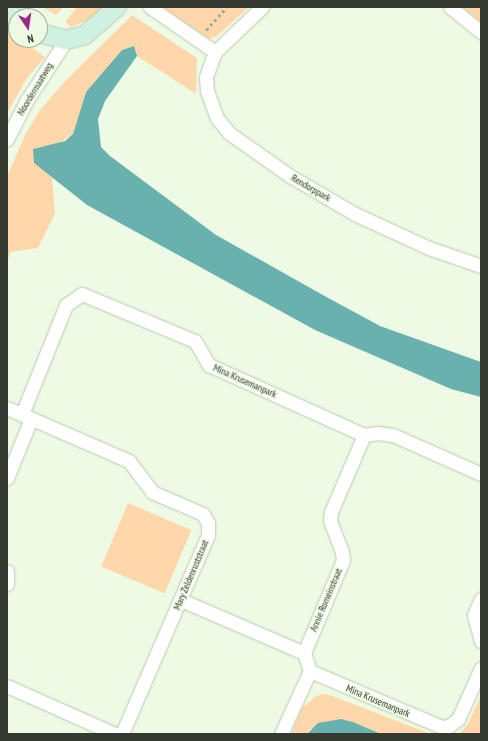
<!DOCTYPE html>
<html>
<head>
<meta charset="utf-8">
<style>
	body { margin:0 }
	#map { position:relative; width:488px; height:741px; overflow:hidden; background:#eefbe4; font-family:"PT Sans Narrow",sans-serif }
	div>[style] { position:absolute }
	.green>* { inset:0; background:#ffd7ab; transform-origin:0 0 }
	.water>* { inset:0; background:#69b1af }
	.path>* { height:2.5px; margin-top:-1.25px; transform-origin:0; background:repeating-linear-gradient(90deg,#a2ac9b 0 3px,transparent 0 6px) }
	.roads { filter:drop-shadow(0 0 1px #bcc8b2) drop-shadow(0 0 1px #bcc8b2) }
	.street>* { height:13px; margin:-6.5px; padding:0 6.5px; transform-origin:6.5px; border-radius:6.5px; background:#fff }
	.secondary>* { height:18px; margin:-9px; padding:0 9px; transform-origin:9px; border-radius:9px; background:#cef1e1 }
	span { translate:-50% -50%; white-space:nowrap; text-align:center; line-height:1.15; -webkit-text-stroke:3px #eefbe4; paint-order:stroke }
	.street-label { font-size:10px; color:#353a31 }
	.frame { position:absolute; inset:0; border:8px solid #353a31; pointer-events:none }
	.north { position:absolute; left:8px; top:8px; width:40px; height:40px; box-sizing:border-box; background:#eefbe4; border:1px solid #a4ae9c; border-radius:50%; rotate:167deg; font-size:11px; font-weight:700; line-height:16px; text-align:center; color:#353a31 }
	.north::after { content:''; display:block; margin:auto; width:14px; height:18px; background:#9b2986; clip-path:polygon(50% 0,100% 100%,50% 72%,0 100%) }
</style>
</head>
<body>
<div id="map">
	<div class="green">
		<div style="clip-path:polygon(42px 7px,64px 7px,56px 15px)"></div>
		<div style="clip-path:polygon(77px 7px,105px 7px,86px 21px,71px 27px,65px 22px)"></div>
		<div style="clip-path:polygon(162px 7px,249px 7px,217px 36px,209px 39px)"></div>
		<div style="clip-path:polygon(462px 7px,481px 7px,481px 22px)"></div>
		<div style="clip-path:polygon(132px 15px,197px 58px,196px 94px,137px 56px,133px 46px,122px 50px,86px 92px,73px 134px,56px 145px,38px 147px,34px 163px,52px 175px,55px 214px,38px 248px,11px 252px,7px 262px,7px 176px,26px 133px,40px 110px,64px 82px)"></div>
		<div style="clip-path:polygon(7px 29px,16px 35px,16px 40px,22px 40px,45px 57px,27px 78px,7px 113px)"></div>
		<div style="left:128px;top:503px;width:69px;height:69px;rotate:23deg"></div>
		<div style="clip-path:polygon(322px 694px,330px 695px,431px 734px,381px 734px,353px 722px,310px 729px,307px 734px,291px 734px,302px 708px,315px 697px)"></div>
		<div style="clip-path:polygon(481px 695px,481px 734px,459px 734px,468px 724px)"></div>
	</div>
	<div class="water">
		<div style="clip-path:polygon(134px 46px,137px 56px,105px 101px,98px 119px,101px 147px,110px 156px,216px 235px,321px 294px,380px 326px,481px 362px,481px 397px,451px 389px,315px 330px,87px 205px,34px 163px,33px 149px,65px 141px,73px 134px,86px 92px,122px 50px)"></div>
		<div style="clip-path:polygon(341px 719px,353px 722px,381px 734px,307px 734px,318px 723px)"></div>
	</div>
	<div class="path">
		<div style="left:206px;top:30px;width:31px;rotate:-48deg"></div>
	</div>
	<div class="roads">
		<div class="street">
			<div style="left:150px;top:7px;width:79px;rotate:34.7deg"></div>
			<div style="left:262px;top:7px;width:65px;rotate:136.2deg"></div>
			<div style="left:215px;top:52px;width:27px;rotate:110deg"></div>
			<div style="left:206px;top:77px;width:14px;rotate:86deg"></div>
			<div style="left:207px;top:91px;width:29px;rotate:70deg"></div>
			<div style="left:217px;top:118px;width:19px;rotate:51deg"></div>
			<div style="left:229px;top:133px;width:75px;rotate:35.2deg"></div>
			<div style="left:290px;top:176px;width:75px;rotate:30.3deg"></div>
			<div style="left:355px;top:214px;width:81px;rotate:24.7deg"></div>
			<div style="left:429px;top:248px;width:55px;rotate:19.1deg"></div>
			<div style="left:450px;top:7px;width:40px;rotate:39deg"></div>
			<div style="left:7px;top:139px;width:44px;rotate:-62.9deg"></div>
			<div style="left:27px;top:100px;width:72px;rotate:-57deg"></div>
			<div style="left:7px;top:408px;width:133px;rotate:23.5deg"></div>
			<div style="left:129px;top:461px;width:39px;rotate:53deg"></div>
			<div style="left:152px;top:492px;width:56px;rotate:23.3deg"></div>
			<div style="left:203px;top:514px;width:10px;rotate:61deg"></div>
			<div style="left:208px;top:523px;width:12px;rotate:90deg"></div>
			<div style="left:208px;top:535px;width:217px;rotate:113.4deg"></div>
			<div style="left:22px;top:414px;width:118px;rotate:-68deg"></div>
			<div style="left:66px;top:305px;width:19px;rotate:-35deg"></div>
			<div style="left:82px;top:294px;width:122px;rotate:22.6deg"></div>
			<div style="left:195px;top:341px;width:28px;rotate:60deg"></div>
			<div style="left:209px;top:365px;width:170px;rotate:24.3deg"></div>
			<div style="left:364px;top:435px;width:14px;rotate:-8deg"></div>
			<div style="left:378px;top:433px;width:15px;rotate:8deg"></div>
			<div style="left:393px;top:435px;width:96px;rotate:23.9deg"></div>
			<div style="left:7px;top:478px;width:64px;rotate:-67.9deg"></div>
			<div style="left:7px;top:571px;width:13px;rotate:90deg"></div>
			<div style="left:481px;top:599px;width:17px;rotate:114deg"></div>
			<div style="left:474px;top:615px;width:27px;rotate:75deg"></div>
			<div style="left:181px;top:600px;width:134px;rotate:23.3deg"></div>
			<div style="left:310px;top:671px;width:19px;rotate:-108deg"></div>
			<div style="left:304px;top:653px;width:101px;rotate:-67.2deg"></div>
			<div style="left:343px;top:560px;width:8px;rotate:-97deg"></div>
			<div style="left:342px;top:552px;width:34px;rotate:-111deg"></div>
			<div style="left:330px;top:520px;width:8px;rotate:-83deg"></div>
			<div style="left:331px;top:512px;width:84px;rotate:-66.8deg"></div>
			<div style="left:7px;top:686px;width:118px;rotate:24deg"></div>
			<div style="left:281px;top:734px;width:69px;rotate:-65.3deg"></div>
			<div style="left:310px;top:671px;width:143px;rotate:23deg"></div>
			<div style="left:442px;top:727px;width:7px;rotate:-8deg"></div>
			<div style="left:449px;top:726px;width:11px;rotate:-38deg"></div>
			<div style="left:458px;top:719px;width:56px;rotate:-65.7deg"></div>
		</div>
		<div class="secondary">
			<div style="left:7px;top:11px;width:11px;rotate:38deg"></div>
			<div style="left:40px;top:33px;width:27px;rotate:15deg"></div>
			<div style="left:66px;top:40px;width:20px;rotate:-15deg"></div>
			<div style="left:85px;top:35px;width:43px;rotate:-41.2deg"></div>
		</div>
	</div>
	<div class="street-label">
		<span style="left:35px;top:89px;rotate:-59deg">Noordermaatweg</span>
		<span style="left:311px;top:188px;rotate:30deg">Rendorppark</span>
		<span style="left:245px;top:381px;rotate:24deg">Mina Krusemanpark</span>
		<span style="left:191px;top:575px;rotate:-67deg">Mary Zeldenruststraat</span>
		<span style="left:326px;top:600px;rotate:-67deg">Annie Romeinstraat</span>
		<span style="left:378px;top:701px;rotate:23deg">Mina Krusemanpark</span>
	</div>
	<div class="frame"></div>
	<div class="north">N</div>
</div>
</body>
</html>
